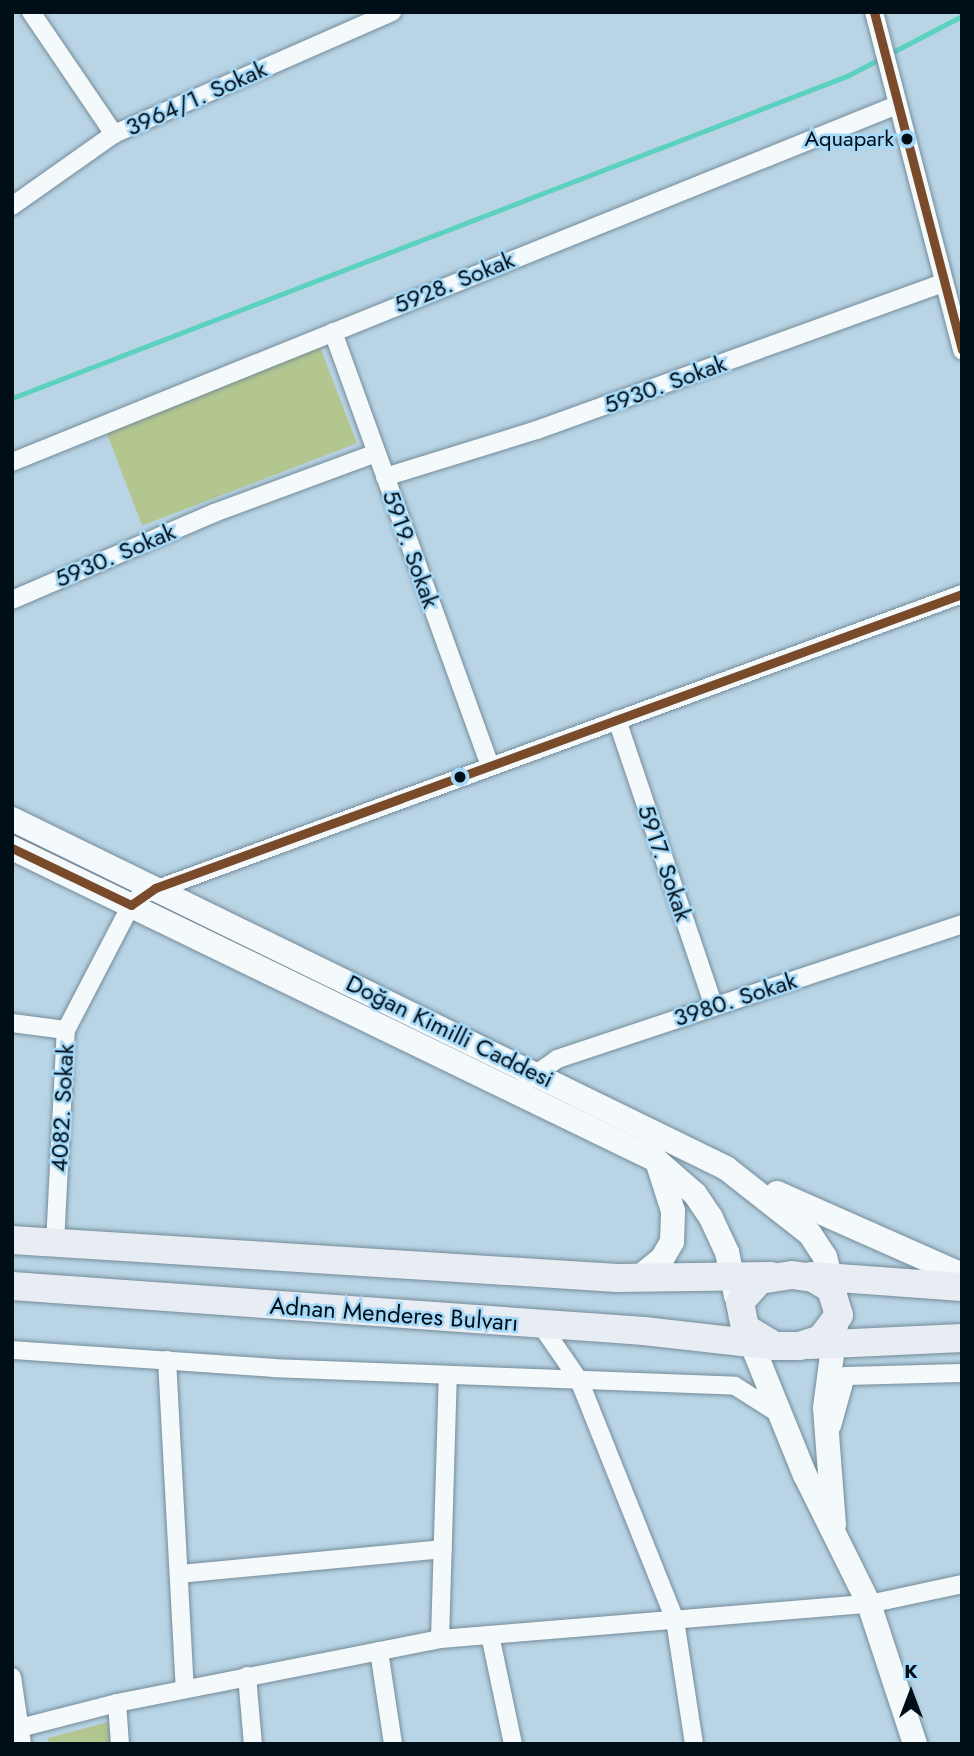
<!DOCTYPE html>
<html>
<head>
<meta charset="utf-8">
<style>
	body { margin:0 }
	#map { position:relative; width:974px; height:1756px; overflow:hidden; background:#b8d4e5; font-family:Jost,sans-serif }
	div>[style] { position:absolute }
	.green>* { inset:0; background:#b3c68f; transform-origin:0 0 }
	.stream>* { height:5px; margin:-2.5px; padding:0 2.5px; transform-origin:2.5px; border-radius:2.5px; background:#5dd1c0 }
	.roads { filter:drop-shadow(0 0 2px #758b98) drop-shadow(0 0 2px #758b98) }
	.street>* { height:18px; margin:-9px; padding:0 9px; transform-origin:9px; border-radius:9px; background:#f4f9fb }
	.secondary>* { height:24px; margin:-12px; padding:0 12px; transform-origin:12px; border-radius:12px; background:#f4f9fb }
	.primary>* { height:28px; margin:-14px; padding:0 14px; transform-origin:14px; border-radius:14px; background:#e8ecf3 }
	.bus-1>* { height:9px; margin:-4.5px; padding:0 4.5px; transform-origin:4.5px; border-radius:4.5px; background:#7a4b2a }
	.dots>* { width:19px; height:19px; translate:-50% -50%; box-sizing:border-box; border:4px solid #a6d9f7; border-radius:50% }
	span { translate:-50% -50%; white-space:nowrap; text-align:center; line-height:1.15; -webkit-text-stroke:5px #a6d9f7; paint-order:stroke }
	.bus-label { font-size:22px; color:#000e18 }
	.right { translate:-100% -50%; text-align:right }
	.street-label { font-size:24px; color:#000e18 }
	.frame { position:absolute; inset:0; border:14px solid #000e18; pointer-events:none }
	.north { position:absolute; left:876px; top:1658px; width:70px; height:70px; -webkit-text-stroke:5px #a6d9f7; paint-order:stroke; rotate:0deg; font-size:19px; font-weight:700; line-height:28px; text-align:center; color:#000e18 }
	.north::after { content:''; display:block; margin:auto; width:24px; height:32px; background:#000e18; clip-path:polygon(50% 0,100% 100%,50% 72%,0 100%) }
</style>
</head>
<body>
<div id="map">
	<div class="green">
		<div style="left:320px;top:347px;width:103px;height:230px;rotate:69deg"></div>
		<div style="clip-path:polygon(108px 1722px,110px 1744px,49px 1744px,48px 1738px)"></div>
	</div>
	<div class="stream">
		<div style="left:12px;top:398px;width:895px;rotate:-21.09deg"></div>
		<div style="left:847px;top:76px;width:130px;rotate:-27.6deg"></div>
	</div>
	<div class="roads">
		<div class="street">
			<div style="left:31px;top:12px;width:148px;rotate:55.8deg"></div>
			<div style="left:874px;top:12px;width:350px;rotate:75.4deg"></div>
			<div style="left:12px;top:206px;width:125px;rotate:-35.2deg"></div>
			<div style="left:114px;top:134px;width:304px;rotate:-23.7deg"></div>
			<div style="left:333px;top:332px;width:462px;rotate:70.1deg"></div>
			<div style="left:12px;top:462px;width:954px;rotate:-21.97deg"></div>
			<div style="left:385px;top:477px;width:159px;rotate:-17.2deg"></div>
			<div style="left:537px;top:430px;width:431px;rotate:-19.9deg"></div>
			<div style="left:12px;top:600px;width:220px;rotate:-23.3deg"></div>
			<div style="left:214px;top:513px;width:173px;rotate:-20.3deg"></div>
			<div style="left:617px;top:720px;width:302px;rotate:71.3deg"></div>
			<div style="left:12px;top:1023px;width:54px;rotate:7.4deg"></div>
			<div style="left:526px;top:1081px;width:38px;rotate:-35deg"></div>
			<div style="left:557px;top:1059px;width:427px;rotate:-18.4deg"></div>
			<div style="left:55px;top:1244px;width:214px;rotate:-87.1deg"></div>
			<div style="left:66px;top:1030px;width:141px;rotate:-62.5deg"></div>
			<div style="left:131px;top:905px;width:14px;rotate:-45deg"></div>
			<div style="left:141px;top:895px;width:874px;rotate:-20.13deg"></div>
			<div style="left:541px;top:1325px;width:67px;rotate:55.4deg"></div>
			<div style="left:579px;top:1380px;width:258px;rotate:68.2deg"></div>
			<div style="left:675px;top:1620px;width:125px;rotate:81.3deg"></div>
			<div style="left:12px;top:1350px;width:262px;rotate:3.9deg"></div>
			<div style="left:273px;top:1368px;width:462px;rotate:2.2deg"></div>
			<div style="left:735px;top:1386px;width:54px;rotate:32.2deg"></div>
			<div style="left:167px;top:1360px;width:328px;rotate:86.9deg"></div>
			<div style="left:832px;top:1426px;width:52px;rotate:-74.4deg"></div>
			<div style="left:846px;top:1376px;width:116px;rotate:-1.5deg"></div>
			<div style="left:179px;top:1574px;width:265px;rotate:-5.4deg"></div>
			<div style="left:490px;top:1635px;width:111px;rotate:78.1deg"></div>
			<div style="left:440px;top:1639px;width:264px;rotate:-88.3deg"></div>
			<div style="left:379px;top:1651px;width:94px;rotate:81.4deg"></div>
			<div style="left:247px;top:1676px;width:68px;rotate:85deg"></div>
			<div style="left:12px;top:1677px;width:68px;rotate:81.5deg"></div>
			<div style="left:117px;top:1703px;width:41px;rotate:85.8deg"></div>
			<div style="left:12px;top:1730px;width:108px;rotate:-14.4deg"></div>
			<div style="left:117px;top:1703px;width:329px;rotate:-11.2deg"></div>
			<div style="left:440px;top:1639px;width:430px;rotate:-4.7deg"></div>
			<div style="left:869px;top:1604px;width:95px;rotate:-12.1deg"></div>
		</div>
		<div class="secondary">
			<div style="left:12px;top:819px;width:795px;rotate:26.05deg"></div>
			<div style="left:726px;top:1168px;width:107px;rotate:38.2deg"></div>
			<div style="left:810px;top:1234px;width:27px;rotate:57deg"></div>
			<div style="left:825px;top:1257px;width:39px;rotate:75deg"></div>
			<div style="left:12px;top:848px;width:716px;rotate:25.85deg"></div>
			<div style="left:656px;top:1160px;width:52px;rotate:41.1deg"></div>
			<div style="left:695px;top:1194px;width:29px;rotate:56deg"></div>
			<div style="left:711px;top:1218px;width:38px;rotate:65deg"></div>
			<div style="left:727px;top:1252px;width:45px;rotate:78.4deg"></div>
			<div style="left:777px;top:1193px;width:202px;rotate:23.9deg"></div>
			<div style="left:637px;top:1279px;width:32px;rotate:-39deg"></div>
			<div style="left:662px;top:1259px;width:20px;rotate:-60deg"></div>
			<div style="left:672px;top:1242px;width:31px;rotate:-88deg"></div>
			<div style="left:673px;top:1211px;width:49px;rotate:-107.7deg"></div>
			<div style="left:746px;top:1330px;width:157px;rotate:67.9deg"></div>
			<div style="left:805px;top:1475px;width:144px;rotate:63.6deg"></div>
			<div style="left:869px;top:1604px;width:147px;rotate:71.8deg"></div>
			<div style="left:834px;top:1525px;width:117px;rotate:-94.4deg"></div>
			<div style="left:825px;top:1408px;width:84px;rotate:-82.5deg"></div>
		</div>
		<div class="primary">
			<div style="left:12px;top:1240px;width:606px;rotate:3.59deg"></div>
			<div style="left:617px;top:1278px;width:154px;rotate:-0.7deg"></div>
			<div style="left:792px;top:1275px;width:21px;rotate:8deg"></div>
			<div style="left:813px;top:1278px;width:21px;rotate:31deg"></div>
			<div style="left:831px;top:1289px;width:27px;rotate:73deg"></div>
			<div style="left:839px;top:1315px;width:30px;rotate:127deg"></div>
			<div style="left:821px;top:1339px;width:23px;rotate:162deg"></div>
			<div style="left:799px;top:1346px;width:24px;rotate:180deg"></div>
			<div style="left:775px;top:1346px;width:35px;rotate:-149deg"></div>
			<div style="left:745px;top:1328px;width:26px;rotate:-101deg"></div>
			<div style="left:740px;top:1302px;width:30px;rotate:-48deg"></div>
			<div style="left:760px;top:1280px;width:32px;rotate:-9deg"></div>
			<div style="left:811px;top:1276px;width:151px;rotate:4.2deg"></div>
			<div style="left:12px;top:1286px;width:634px;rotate:4.07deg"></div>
			<div style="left:644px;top:1331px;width:132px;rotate:6.5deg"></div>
			<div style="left:809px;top:1345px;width:153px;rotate:-2.6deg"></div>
		</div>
	</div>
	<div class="bus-1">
		<div style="left:874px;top:12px;width:349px;rotate:75.4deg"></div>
		<div style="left:12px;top:848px;width:132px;rotate:25.6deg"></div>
		<div style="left:131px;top:905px;width:29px;rotate:-35deg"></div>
		<div style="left:155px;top:888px;width:859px;rotate:-20.02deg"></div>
	</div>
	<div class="dots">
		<div style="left:907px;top:139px;background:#000e18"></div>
		<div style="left:460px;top:777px;background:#000e18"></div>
	</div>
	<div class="bus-label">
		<span class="right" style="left:894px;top:139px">Aquapark</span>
	</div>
	<div class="street-label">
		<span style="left:196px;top:98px;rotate:-24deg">3964/1. Sokak</span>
		<span style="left:454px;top:282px;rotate:-22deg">5928. Sokak</span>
		<span style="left:665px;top:384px;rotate:-20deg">5930. Sokak</span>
		<span style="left:411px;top:549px;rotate:70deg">5919. Sokak</span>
		<span style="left:115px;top:555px;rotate:-23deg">5930. Sokak</span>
		<span style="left:665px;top:863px;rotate:71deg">5917. Sokak</span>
		<span style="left:735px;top:999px;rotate:-18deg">3980. Sokak</span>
		<span style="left:450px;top:1031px;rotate:26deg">Doğan Kimilli Caddesi</span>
		<span style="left:62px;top:1108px;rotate:-87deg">4082. Sokak</span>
		<span style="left:394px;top:1314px;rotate:4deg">Adnan Menderes Bulvarı</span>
	</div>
	<div class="frame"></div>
	<div class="north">K</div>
</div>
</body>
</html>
